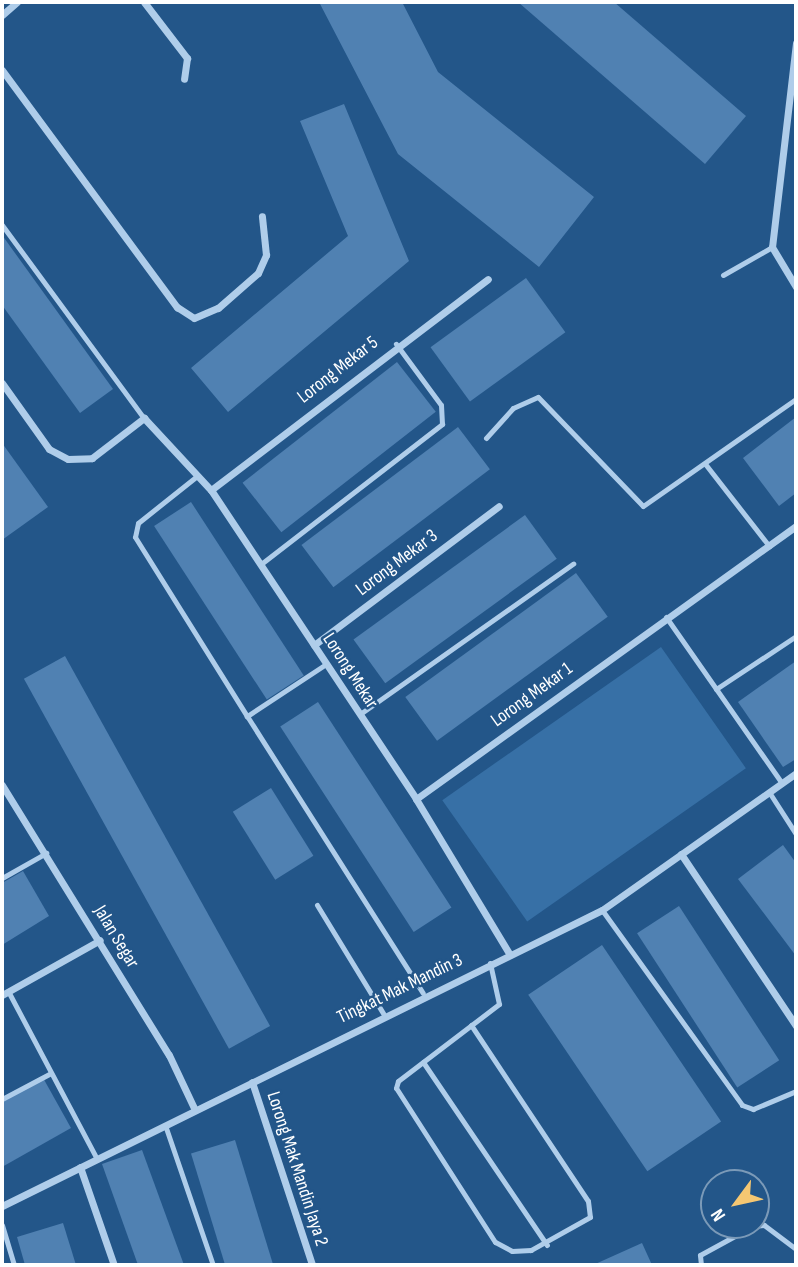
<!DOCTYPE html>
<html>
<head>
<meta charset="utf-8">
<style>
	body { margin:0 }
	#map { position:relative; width:798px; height:1267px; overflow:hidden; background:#235689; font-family:"Sofia Sans Condensed",sans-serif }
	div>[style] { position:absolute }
	.green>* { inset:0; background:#3770a6; transform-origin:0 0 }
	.building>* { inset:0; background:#5081b2; transform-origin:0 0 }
	.service>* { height:5px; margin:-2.5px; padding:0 2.5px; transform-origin:2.5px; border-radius:2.5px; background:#afcdea }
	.minor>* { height:7px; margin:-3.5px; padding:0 3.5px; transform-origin:3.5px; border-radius:3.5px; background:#afcdea }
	span { translate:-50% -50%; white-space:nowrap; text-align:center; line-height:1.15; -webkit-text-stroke:5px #235689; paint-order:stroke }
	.street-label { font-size:19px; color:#fff }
	.frame { position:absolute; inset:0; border:4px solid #fff; pointer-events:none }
	.north { position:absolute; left:700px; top:1169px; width:70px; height:70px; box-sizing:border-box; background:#235689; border:2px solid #7b9ab8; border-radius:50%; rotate:237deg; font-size:19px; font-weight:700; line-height:28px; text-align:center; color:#fff }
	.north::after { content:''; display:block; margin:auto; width:24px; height:32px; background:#f5c772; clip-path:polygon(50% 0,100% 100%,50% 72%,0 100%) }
</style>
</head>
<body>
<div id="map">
	<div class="green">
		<div style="left:661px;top:647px;width:148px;height:267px;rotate:55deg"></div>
	</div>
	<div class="building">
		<div style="clip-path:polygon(319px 2px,402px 2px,438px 72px,594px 197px,539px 267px,398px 154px)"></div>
		<div style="clip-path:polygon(518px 2px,614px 2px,746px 116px,705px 164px)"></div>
		<div style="clip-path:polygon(344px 104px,409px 261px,228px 412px,191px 368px,348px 236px,300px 121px)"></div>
		<div style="clip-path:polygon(2px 235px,113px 389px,80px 413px,2px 305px)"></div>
		<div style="left:526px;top:278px;width:67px;height:118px;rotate:54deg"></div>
		<div style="left:397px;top:362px;width:63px;height:196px;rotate:52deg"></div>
		<div style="clip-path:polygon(796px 417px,796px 493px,779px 506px,743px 458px)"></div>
		<div style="left:458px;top:427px;width:53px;height:196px;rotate:53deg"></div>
		<div style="clip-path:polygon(2px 443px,48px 507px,2px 540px)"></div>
		<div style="left:191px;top:502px;width:207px;height:44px;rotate:57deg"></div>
		<div style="left:525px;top:515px;width:54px;height:212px;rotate:54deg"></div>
		<div style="left:576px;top:573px;width:54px;height:211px;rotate:54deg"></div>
		<div style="left:65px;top:656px;width:423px;height:47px;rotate:61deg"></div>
		<div style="clip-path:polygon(796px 661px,796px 759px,783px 767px,738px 702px)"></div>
		<div style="left:318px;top:702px;width:245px;height:45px;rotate:57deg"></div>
		<div style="left:271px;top:788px;width:80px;height:45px;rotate:58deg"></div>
		<div style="clip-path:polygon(783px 845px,796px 863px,796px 956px,738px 879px)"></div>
		<div style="clip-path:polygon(23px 871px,49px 916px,2px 945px,2px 883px)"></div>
		<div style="left:679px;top:906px;width:184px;height:50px;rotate:57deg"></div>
		<div style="left:602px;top:945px;width:213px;height:89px;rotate:56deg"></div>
		<div style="clip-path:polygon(42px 1076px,71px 1128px,2px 1167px,2px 1099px)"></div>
		<div style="left:235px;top:1140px;width:131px;height:46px;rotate:73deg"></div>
		<div style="clip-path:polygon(142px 1150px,184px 1265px,138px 1265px,102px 1164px)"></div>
		<div style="clip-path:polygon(63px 1223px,76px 1265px,25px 1265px,17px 1237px)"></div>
		<div style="clip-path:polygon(642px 1243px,652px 1265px,593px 1265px)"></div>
	</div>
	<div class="service">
		<div style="left:2px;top:225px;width:240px;rotate:53.7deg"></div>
		<div style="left:723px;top:275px;width:56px;rotate:-29.7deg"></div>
		<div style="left:486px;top:438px;width:40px;rotate:-48deg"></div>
		<div style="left:513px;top:408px;width:27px;rotate:-24deg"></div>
		<div style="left:538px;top:397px;width:151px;rotate:46.1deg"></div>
		<div style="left:643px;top:506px;width:187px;rotate:-35deg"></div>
		<div style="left:706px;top:465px;width:103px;rotate:52.1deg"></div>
		<div style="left:197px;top:476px;width:75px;rotate:141.5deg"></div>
		<div style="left:138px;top:523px;width:14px;rotate:102deg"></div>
		<div style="left:135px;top:537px;width:211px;rotate:58deg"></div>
		<div style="left:261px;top:564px;width:229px;rotate:-37.7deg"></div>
		<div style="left:442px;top:424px;width:19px;rotate:-93deg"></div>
		<div style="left:441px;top:405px;width:76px;rotate:-126.4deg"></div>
		<div style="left:666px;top:617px;width:203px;rotate:55.1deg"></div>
		<div style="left:326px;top:664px;width:95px;rotate:146.6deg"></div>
		<div style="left:247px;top:716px;width:328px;rotate:57.6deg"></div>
		<div style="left:716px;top:689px;width:96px;rotate:-33.5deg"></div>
		<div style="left:360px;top:714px;width:261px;rotate:-35.2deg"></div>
		<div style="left:769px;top:792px;width:50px;rotate:57.3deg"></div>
		<div style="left:2px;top:878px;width:51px;rotate:-29.6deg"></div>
		<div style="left:317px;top:905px;width:127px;rotate:58.6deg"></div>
		<div style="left:602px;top:910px;width:240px;rotate:54.3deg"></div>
		<div style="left:742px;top:1105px;width:12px;rotate:20deg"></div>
		<div style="left:753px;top:1109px;width:47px;rotate:-22.7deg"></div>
		<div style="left:8px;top:991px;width:190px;rotate:62.1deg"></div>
		<div style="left:471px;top:1025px;width:211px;rotate:56.4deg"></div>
		<div style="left:588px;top:1201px;width:16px;rotate:83deg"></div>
		<div style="left:590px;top:1217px;width:68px;rotate:150.8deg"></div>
		<div style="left:531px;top:1250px;width:19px;rotate:177deg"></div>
		<div style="left:512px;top:1251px;width:19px;rotate:-152deg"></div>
		<div style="left:495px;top:1242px;width:183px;rotate:-122.7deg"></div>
		<div style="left:396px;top:1088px;width:7px;rotate:-74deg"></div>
		<div style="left:398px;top:1081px;width:127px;rotate:-37.3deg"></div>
		<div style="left:499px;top:1004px;width:42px;rotate:-102.4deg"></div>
		<div style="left:423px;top:1062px;width:221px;rotate:55.9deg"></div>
		<div style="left:2px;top:1099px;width:55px;rotate:-28deg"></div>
		<div style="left:165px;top:1125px;width:148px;rotate:71.1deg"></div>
		<div style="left:2px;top:1225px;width:42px;rotate:73.3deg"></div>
		<div style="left:701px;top:1265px;width:10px;rotate:-96deg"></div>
		<div style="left:700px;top:1255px;width:60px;rotate:-28.7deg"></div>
		<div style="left:753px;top:1226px;width:11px;rotate:-5deg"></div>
		<div style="left:764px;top:1225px;width:40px;rotate:37deg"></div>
	</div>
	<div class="minor">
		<div style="left:144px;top:2px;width:71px;rotate:52.5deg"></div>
		<div style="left:187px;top:58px;width:21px;rotate:98deg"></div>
		<div style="left:2px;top:15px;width:20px;rotate:-41deg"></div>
		<div style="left:796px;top:43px;width:205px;rotate:96.7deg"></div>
		<div style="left:772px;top:247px;width:47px;rotate:59deg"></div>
		<div style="left:2px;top:70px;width:295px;rotate:53.6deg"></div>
		<div style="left:177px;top:307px;width:20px;rotate:33deg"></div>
		<div style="left:194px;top:318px;width:26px;rotate:-23deg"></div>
		<div style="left:218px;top:308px;width:53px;rotate:-41.2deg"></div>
		<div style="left:258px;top:273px;width:20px;rotate:-66deg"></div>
		<div style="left:266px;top:255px;width:39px;rotate:-96deg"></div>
		<div style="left:2px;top:383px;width:81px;rotate:54.5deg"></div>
		<div style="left:49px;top:449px;width:21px;rotate:28deg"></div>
		<div style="left:68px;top:459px;width:24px;rotate:-2deg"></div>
		<div style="left:92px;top:458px;width:66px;rotate:-37.6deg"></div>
		<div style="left:144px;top:418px;width:98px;rotate:47.1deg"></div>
		<div style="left:211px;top:490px;width:371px;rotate:56.4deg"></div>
		<div style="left:416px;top:799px;width:182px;rotate:58.9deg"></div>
		<div style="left:211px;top:490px;width:348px;rotate:-37.3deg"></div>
		<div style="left:314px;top:645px;width:231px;rotate:-36.9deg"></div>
		<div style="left:2px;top:785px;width:317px;rotate:58.3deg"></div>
		<div style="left:169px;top:1055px;width:61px;rotate:64.7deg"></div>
		<div style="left:416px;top:799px;width:468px;rotate:-35.7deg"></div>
		<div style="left:681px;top:854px;width:207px;rotate:56.2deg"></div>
		<div style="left:2px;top:995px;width:112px;rotate:-29.3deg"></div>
		<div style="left:252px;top:1082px;width:193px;rotate:71.8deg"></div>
		<div style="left:80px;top:1167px;width:104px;rotate:70.9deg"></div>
		<div style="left:2px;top:1206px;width:669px;rotate:-26.26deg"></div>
		<div style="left:602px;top:910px;width:237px;rotate:-35.2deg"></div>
	</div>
	<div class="street-label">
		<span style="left:338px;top:370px;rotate:-38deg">Lorong Mekar 5</span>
		<span style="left:397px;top:563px;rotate:-37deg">Lorong Mekar 3</span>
		<span style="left:350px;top:671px;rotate:57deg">Lorong Mekar</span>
		<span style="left:532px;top:695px;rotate:-36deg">Lorong Mekar 1</span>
		<span style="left:116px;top:937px;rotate:59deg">Jalan Segar</span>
		<span style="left:400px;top:989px;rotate:-26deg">Tingkat Mak Mandin 3</span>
		<span style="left:297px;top:1169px;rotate:72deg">Lorong Mak Mandin Jaya 2</span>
	</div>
	<div class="frame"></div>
	<div class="north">N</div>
</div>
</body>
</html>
